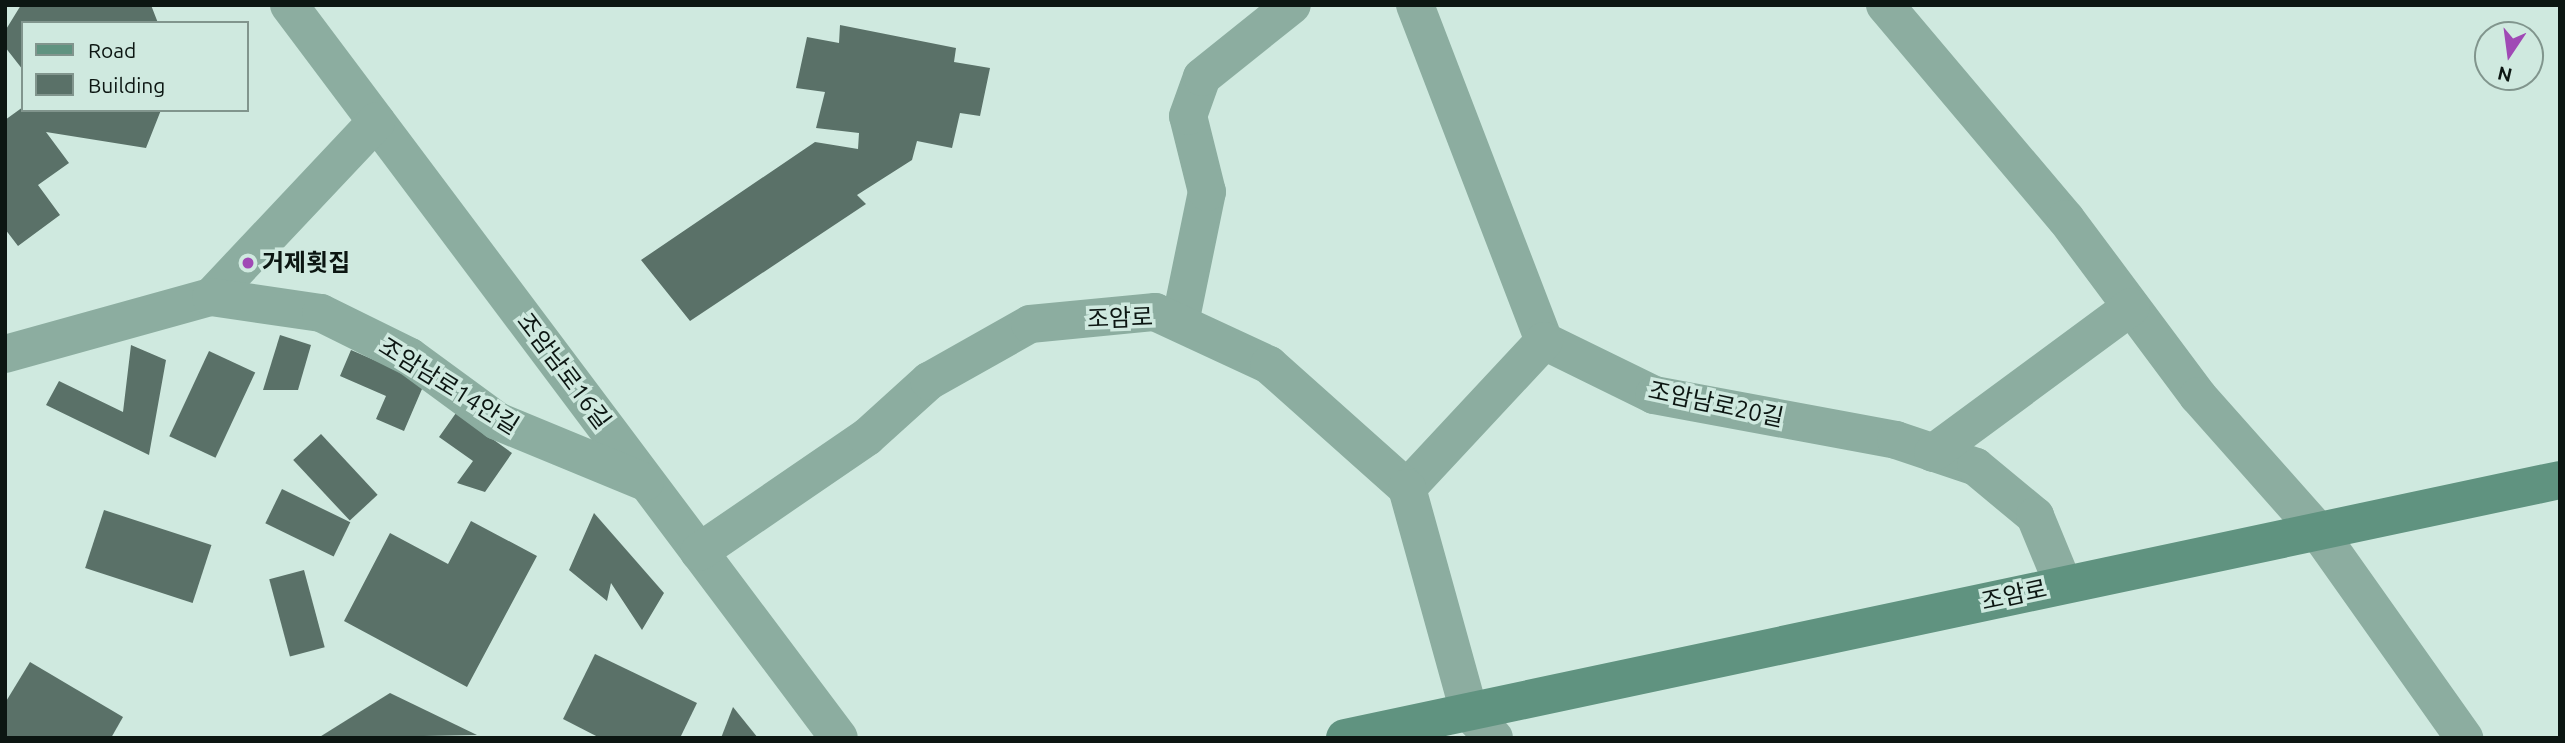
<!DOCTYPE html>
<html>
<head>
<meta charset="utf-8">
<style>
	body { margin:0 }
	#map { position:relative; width:2565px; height:743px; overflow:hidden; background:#cfe9df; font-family:Ubuntu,"Noto Sans KR",sans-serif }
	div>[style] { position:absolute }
	.building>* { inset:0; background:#5a7168; transform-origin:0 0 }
	.minor>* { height:38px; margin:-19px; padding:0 19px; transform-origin:19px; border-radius:19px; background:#8cada0 }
	.secondary>* { height:38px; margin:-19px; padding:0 19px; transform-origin:19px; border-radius:19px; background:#609380 }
	.dots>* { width:19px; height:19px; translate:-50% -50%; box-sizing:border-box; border:4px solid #cfe9df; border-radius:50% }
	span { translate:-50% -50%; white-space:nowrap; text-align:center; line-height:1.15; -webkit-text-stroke:7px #cfe9df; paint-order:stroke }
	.poi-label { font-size:24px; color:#0c1612; font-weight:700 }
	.left { translate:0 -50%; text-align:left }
	.street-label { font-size:24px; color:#0c1612 }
	.frame { position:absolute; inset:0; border:7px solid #0c1612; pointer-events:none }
	.legend { position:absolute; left:21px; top:21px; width:228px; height:91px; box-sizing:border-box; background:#cfe9df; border:2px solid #81958d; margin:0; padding:9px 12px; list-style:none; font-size:21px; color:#0c1612 }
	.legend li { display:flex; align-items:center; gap:14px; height:35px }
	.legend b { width:35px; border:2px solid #81958d }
	.north { position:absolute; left:2474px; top:21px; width:70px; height:70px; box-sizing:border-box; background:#cfe9df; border:2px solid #81958d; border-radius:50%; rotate:193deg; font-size:19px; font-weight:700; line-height:28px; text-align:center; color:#0c1612 }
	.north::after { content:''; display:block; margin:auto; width:24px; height:32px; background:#a049b5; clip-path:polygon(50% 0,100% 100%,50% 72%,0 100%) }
</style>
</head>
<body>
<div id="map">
	<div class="building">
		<div style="clip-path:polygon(21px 5px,151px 5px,158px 23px,23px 23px,23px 70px,5px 47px,5px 31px)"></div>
		<div style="clip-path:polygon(840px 25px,956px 48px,954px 62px,990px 68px,980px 116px,960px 113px,952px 148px,917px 141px,912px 160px,857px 195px,866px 204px,690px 321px,641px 260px,815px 142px,858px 149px,859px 133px,816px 128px,825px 92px,796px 88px,807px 37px,839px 43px)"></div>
		<div style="clip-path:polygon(23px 107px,161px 110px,146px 148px,46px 132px,69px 163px,38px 185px,60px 215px,18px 246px,5px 229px,5px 120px)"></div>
		<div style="clip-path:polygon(280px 335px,311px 345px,298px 390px,263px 390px)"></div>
		<div style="clip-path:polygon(131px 345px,166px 360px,149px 455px,46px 405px,59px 381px,123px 412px)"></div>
		<div style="clip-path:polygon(351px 350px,425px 382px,404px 431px,376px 419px,386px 396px,340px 376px)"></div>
		<div style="left:209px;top:351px;width:51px;height:94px;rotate:25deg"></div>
		<div style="clip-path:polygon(456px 413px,512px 453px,485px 492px,457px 483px,473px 461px,439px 437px)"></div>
		<div style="left:321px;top:434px;width:83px;height:38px;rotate:47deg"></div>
		<div style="left:282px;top:489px;width:76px;height:38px;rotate:26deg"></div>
		<div style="left:104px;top:510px;width:113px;height:61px;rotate:18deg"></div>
		<div style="clip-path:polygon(594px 513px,664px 593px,642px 630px,611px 583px,607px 601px,569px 570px)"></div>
		<div style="clip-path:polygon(471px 521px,537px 556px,467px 687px,344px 621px,390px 533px,448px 564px)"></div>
		<div style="left:304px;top:570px;width:80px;height:36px;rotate:75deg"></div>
		<div style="clip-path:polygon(595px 654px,697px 703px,680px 738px,600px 738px,563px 719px)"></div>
		<div style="clip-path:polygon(30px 662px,123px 717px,111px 738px,5px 738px,5px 703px)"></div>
		<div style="clip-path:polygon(390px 693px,477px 735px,318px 738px)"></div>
		<div style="clip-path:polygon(733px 707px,758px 738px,721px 738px)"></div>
	</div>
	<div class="minor">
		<div style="left:289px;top:5px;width:916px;rotate:53.12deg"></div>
		<div style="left:1415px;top:5px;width:360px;rotate:69deg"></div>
		<div style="left:1544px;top:341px;width:123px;rotate:26.1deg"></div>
		<div style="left:1654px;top:395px;width:246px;rotate:10.5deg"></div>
		<div style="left:1896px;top:440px;width:84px;rotate:18.6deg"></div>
		<div style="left:1976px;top:467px;width:77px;rotate:39.7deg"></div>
		<div style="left:2035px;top:516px;width:74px;rotate:67.6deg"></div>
		<div style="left:1885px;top:5px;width:280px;rotate:49.8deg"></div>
		<div style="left:2066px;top:219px;width:221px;rotate:53.3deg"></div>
		<div style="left:2198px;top:396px;width:179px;rotate:48.4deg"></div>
		<div style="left:2317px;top:530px;width:255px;rotate:54.7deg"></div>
		<div style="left:211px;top:297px;width:241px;rotate:-46.7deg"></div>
		<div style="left:1180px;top:323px;width:134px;rotate:-78.4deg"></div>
		<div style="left:1207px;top:192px;width:78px;rotate:-104deg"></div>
		<div style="left:1188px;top:116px;width:41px;rotate:-70.3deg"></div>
		<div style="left:1202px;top:77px;width:115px;rotate:-38.7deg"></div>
		<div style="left:5px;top:354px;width:214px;rotate:-15.5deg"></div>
		<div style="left:211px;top:297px;width:111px;rotate:8.3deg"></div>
		<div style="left:321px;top:313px;width:99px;rotate:26.3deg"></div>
		<div style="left:410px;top:357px;width:108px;rotate:36.3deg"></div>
		<div style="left:497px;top:421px;width:160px;rotate:22.4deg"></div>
		<div style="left:1933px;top:453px;width:246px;rotate:-36.4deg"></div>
		<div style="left:1407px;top:488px;width:201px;rotate:-47deg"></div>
		<div style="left:699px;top:552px;width:204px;rotate:-34.4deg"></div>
		<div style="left:867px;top:437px;width:84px;rotate:-42.1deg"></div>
		<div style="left:929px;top:381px;width:116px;rotate:-29.4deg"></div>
		<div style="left:1030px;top:324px;width:126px;rotate:-5.5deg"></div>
		<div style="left:1155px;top:312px;width:126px;rotate:24.9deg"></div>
		<div style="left:1269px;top:365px;width:185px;rotate:41.7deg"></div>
		<div style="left:1407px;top:488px;width:232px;rotate:74.5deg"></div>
		<div style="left:1469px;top:712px;width:36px;rotate:46deg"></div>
	</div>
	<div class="secondary">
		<div style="left:1345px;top:738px;width:1242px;rotate:-11.99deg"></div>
	</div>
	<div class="dots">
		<div style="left:248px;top:263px;background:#a049b5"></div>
	</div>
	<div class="poi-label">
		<span class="left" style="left:262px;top:263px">거제횟집</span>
	</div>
	<div class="street-label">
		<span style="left:1120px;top:318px;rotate:-2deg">조암로</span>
		<span style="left:564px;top:371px;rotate:53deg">조암남로16길</span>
		<span style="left:449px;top:386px;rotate:32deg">조암남로14안길</span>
		<span style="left:1716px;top:404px;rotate:12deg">조암남로20길</span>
		<span style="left:2014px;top:595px;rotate:-12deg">조암로</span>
	</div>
	<div class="frame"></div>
	<ul class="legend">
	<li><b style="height:9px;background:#609380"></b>Road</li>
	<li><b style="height:19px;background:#5a7168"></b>Building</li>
	</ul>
	<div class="north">N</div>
</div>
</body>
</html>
